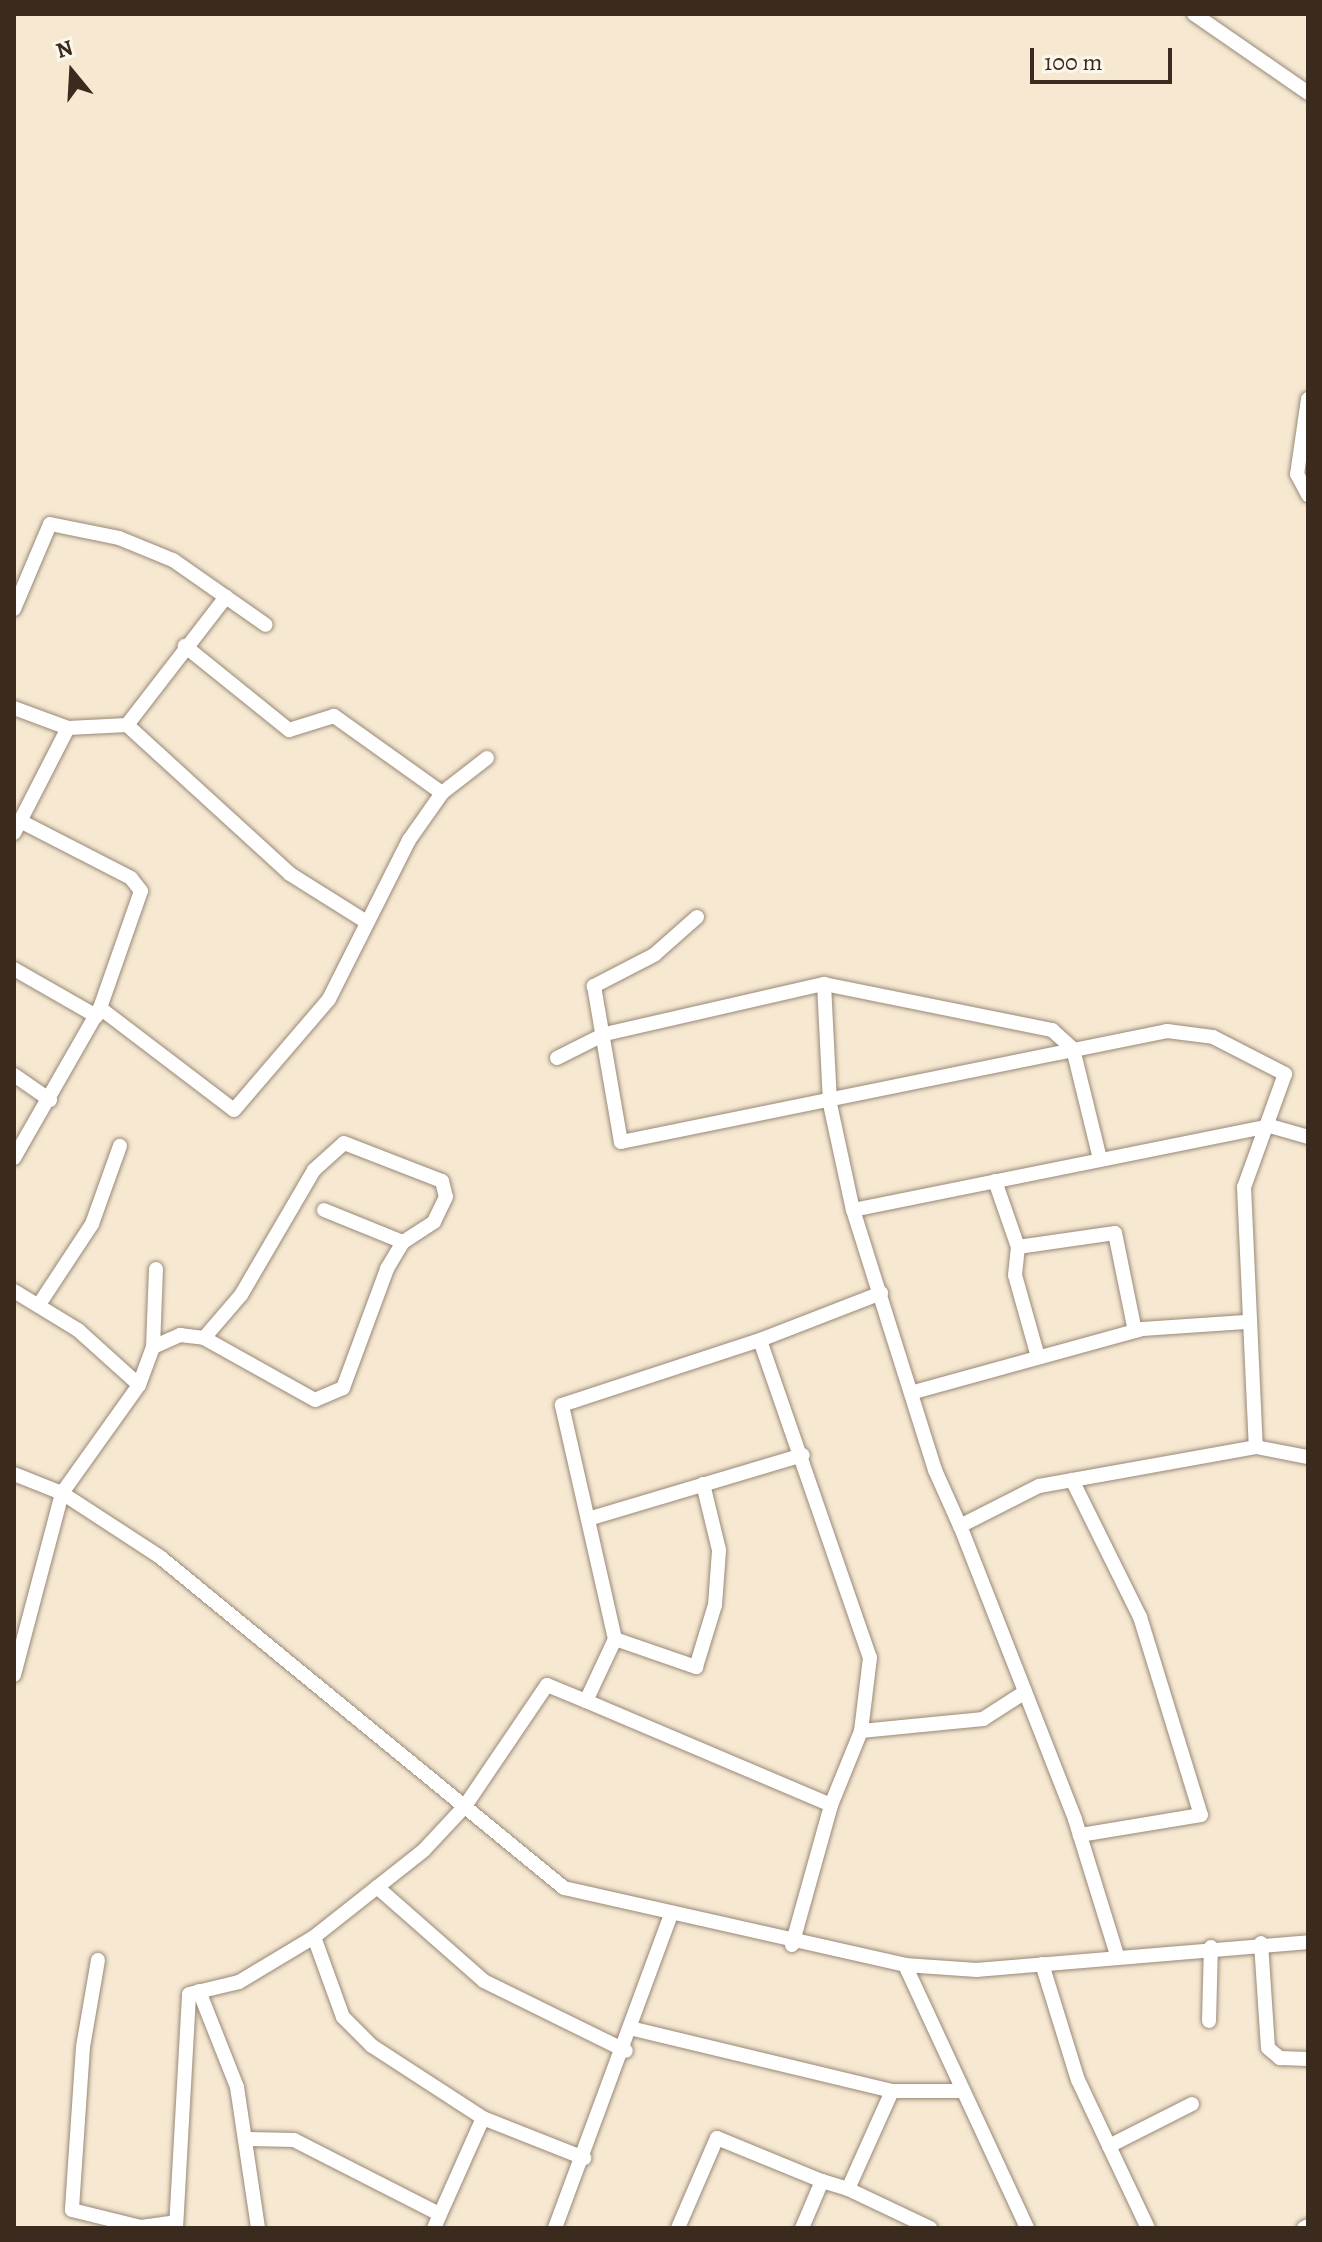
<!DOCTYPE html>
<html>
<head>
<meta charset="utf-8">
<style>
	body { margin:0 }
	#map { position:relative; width:1322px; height:2242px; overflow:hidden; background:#f6e8d1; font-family:Alegreya,serif }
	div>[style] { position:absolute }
	.roads { filter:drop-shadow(0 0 2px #988978) drop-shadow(0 0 2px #988978) }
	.minor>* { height:14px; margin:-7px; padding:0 7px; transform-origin:7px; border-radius:7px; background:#fff }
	span { translate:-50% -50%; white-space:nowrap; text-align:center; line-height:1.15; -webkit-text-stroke:6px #fbf7ec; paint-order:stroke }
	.frame { position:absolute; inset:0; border:16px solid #3b2a1e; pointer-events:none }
	.north { position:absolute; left:32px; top:32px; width:80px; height:80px; -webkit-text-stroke:6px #fbf7ec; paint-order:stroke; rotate:342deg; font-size:22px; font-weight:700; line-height:32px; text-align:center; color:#3b2a1e }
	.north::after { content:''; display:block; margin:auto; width:28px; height:36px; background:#3b2a1e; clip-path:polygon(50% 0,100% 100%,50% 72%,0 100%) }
	.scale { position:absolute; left:1030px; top:48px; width:142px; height:36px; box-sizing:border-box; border:4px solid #3b2a1e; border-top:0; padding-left:10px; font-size:24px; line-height:28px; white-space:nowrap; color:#3b2a1e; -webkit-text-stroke:6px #fbf7ec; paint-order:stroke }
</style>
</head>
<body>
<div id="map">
	<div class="roads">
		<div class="minor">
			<div style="left:1194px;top:14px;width:139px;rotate:34.7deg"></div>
			<div style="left:1308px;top:399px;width:76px;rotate:98.3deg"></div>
			<div style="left:1297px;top:474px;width:24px;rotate:62deg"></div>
			<div style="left:14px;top:609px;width:92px;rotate:-67deg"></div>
			<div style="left:50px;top:524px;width:70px;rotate:11.5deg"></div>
			<div style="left:119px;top:538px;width:58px;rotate:22.2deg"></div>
			<div style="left:173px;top:560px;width:113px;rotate:35deg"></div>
			<div style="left:14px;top:708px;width:58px;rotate:20.3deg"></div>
			<div style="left:68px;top:728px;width:59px;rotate:-2.9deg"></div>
			<div style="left:127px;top:725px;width:221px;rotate:42.4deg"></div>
			<div style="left:290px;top:874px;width:89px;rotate:32.1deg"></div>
			<div style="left:127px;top:725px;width:162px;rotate:-52.3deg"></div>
			<div style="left:442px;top:793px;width:57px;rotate:-37.9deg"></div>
			<div style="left:14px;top:833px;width:118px;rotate:-62.8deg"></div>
			<div style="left:697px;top:917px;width:57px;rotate:138.5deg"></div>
			<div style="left:654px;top:955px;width:68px;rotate:152.7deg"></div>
			<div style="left:594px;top:986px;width:158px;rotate:80.2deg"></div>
			<div style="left:621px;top:1142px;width:557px;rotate:-11.49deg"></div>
			<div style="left:1167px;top:1031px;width:46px;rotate:7.4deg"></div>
			<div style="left:1213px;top:1037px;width:81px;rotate:27.2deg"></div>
			<div style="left:1285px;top:1074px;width:120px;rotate:109.9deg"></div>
			<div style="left:1244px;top:1187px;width:260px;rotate:87.4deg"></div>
			<div style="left:14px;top:969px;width:95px;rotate:29.8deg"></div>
			<div style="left:824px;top:984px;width:120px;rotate:87.1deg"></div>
			<div style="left:830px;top:1104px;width:108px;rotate:77.8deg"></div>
			<div style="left:100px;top:1008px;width:168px;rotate:37.3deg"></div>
			<div style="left:234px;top:1110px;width:146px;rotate:-49.4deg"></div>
			<div style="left:329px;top:999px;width:178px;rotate:-63.3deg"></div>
			<div style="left:409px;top:840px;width:57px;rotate:-54.9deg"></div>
			<div style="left:442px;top:793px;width:133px;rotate:-144.5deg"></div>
			<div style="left:334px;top:716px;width:47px;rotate:162.7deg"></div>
			<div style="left:289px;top:730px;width:134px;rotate:-141.1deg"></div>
			<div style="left:557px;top:1058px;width:54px;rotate:-26.6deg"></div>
			<div style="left:605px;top:1034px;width:225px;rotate:-12.9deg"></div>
			<div style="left:824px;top:984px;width:233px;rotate:11.4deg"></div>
			<div style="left:1052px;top:1030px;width:28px;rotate:42deg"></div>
			<div style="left:1073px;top:1049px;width:113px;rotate:76.2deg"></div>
			<div style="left:14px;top:1075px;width:44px;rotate:34.8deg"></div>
			<div style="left:344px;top:1143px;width:105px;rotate:21.2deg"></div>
			<div style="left:442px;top:1181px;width:16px;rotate:76deg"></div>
			<div style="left:446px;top:1197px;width:28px;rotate:116deg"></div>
			<div style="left:434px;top:1222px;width:37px;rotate:147deg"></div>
			<div style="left:403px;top:1242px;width:31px;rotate:121deg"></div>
			<div style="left:387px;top:1269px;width:127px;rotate:110.3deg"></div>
			<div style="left:343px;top:1388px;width:30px;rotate:157deg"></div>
			<div style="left:315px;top:1400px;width:127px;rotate:-150.8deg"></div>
			<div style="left:204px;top:1338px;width:57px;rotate:-49.3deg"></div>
			<div style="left:241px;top:1295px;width:145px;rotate:-59.7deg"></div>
			<div style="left:314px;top:1170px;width:40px;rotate:-42deg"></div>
			<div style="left:14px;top:1158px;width:173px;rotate:-60.2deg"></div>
			<div style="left:100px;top:1008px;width:124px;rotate:-70.7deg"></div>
			<div style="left:141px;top:891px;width:16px;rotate:-128deg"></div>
			<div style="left:131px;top:878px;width:123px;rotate:-152.8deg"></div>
			<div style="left:995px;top:1181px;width:70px;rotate:70.8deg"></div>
			<div style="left:324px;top:1210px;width:85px;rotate:22.1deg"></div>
			<div style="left:14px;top:1291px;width:75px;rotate:31.4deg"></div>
			<div style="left:78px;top:1330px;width:82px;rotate:42deg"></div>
			<div style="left:40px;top:1303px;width:95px;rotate:-56.6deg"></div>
			<div style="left:92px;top:1224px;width:83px;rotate:-70.3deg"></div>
			<div style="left:153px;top:1347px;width:30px;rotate:-24deg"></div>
			<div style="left:180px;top:1335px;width:24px;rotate:7deg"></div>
			<div style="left:1038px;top:1357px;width:85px;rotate:-105.7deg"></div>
			<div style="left:1015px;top:1275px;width:28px;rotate:-84deg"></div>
			<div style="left:1018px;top:1247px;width:98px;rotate:-8.2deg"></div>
			<div style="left:1115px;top:1233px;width:100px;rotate:78.5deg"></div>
			<div style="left:914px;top:1392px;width:237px;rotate:-15.4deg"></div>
			<div style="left:1142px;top:1329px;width:104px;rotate:-3.9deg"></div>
			<div style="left:14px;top:1474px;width:52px;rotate:21.6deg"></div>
			<div style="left:62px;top:1493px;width:117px;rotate:33.1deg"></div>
			<div style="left:160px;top:1557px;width:522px;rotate:39.33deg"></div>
			<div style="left:564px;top:1888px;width:350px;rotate:12.7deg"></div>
			<div style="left:905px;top:1965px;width:72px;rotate:4deg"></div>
			<div style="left:977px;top:1970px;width:332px;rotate:-4.8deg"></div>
			<div style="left:1072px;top:1480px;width:153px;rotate:63.6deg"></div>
			<div style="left:1140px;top:1617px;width:207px;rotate:72.9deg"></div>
			<div style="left:1201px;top:1815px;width:123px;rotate:170.6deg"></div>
			<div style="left:588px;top:1519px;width:224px;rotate:-16.6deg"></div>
			<div style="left:960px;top:1526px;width:61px;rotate:-114.1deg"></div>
			<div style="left:935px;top:1470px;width:273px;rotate:-107.5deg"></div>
			<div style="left:853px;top:1210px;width:425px;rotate:-11.4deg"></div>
			<div style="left:1270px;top:1126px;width:40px;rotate:16deg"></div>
			<div style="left:615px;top:1639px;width:86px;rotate:19.1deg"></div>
			<div style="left:696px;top:1667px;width:65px;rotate:-73deg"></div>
			<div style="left:715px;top:1605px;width:55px;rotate:-85.8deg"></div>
			<div style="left:719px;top:1550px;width:68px;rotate:-103.6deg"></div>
			<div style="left:14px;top:1675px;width:188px;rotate:-75.2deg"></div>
			<div style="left:62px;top:1493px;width:133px;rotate:-54.5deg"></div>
			<div style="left:139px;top:1385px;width:40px;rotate:-69.8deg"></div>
			<div style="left:153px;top:1347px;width:78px;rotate:-87.8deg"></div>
			<div style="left:586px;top:1701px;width:266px;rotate:23deg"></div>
			<div style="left:861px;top:1731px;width:74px;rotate:-83deg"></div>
			<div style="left:870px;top:1658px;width:336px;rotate:-109.1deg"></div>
			<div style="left:760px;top:1340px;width:130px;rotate:-21.2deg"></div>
			<div style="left:377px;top:1887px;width:142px;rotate:41.3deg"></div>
			<div style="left:484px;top:1981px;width:158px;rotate:26.2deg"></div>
			<div style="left:314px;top:1937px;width:85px;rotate:70.1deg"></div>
			<div style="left:343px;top:2017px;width:41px;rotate:45deg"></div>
			<div style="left:372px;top:2046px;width:132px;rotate:33deg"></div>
			<div style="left:483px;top:2118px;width:109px;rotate:21.6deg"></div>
			<div style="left:1261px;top:1943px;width:105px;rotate:86.2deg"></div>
			<div style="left:1268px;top:2048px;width:16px;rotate:40deg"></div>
			<div style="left:1280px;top:2058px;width:28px;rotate:2deg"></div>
			<div style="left:792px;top:1945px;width:145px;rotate:-74.4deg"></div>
			<div style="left:831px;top:1805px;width:80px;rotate:-67.9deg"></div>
			<div style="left:861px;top:1731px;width:123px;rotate:-5.6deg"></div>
			<div style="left:983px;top:1719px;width:50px;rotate:-32.7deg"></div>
			<div style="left:1117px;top:1955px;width:142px;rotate:-107.2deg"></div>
			<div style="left:1075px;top:1819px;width:315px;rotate:-111.4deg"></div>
			<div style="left:960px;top:1526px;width:89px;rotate:-26.9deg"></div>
			<div style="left:1039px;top:1486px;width:220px;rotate:-10.2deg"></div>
			<div style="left:1256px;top:1447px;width:53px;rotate:10.9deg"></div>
			<div style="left:98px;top:1960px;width:88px;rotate:99.8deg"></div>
			<div style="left:83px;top:2047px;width:163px;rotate:93.9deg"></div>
			<div style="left:72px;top:2210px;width:71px;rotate:13.8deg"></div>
			<div style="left:141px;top:2227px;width:35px;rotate:-8deg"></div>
			<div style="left:1042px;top:1964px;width:121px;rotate:72.8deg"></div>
			<div style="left:1078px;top:2080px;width:73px;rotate:64.8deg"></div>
			<div style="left:1109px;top:2146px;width:93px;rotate:-26.8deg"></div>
			<div style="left:905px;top:1965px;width:290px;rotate:65.1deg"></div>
			<div style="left:199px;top:1991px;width:103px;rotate:68.4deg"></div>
			<div style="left:237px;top:2087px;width:143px;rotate:81.5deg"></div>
			<div style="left:1209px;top:2021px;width:74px;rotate:-88.5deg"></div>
			<div style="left:634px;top:2029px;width:265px;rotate:13.5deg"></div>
			<div style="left:249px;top:2139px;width:45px;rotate:1.3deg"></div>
			<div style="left:294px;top:2140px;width:163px;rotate:27deg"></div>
			<div style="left:1109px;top:2146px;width:91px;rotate:64.6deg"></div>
			<div style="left:848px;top:2189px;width:91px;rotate:25.4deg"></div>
			<div style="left:176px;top:2228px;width:234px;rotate:-86.8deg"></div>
			<div style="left:189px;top:1994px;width:51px;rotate:-13.5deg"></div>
			<div style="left:239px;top:1982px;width:87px;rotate:-31deg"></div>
			<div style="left:314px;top:1937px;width:140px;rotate:-38.3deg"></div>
			<div style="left:424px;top:1850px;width:60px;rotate:-47deg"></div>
			<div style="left:465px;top:1806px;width:146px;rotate:-55.9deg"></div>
			<div style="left:547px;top:1685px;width:42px;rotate:22.3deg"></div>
			<div style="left:586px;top:1701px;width:68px;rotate:-64.9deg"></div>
			<div style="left:615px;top:1639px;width:240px;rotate:-102.8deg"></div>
			<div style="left:562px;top:1405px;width:208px;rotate:-18.2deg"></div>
			<div style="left:434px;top:2228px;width:120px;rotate:-66deg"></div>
			<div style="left:555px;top:2228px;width:332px;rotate:-69.7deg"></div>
			<div style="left:678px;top:2228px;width:98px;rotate:-66.6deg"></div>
			<div style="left:717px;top:2138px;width:113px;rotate:22.3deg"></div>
			<div style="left:802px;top:2228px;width:51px;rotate:-66.9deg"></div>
			<div style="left:822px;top:2181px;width:27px;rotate:17deg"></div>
			<div style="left:848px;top:2189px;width:107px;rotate:-65.8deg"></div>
			<div style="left:892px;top:2091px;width:70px"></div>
			<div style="left:1304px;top:2228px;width:4px;rotate:-27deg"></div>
		</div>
	</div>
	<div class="frame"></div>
	<div class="north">N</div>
	<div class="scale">100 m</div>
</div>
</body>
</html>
